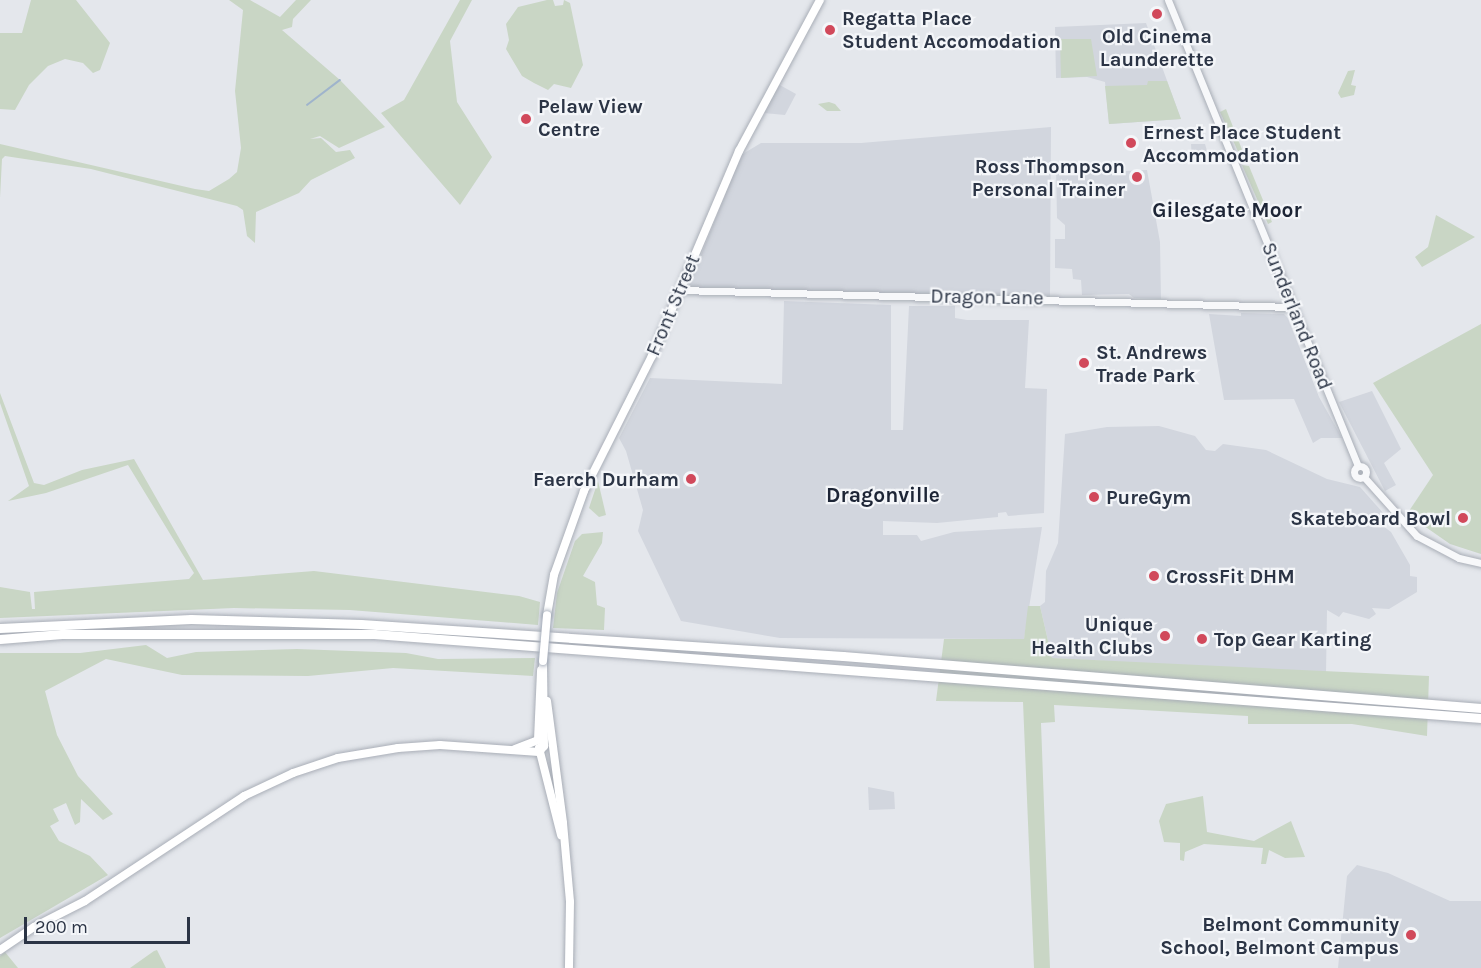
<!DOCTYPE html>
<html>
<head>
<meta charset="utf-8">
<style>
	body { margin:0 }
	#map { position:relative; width:1481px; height:968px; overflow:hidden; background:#e4e7ec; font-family:Karla,sans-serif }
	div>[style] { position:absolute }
	.built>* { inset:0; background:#d2d6de }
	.green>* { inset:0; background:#c9d6c5 }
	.stream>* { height:1.5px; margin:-0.75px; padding:0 0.75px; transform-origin:0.75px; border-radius:0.75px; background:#9fb4cc }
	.roads { filter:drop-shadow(0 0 2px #a9aeb7) drop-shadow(0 0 2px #a9aeb7) }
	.tertiary>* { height:7px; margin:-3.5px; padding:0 3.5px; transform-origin:3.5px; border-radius:3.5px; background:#f7f8fa }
	.tertiary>.ring { margin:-3.5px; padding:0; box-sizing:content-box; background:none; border:7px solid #f7f8fa; border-radius:50% }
	.secondary>* { height:8px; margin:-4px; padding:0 4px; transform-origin:4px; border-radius:4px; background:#fff }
	.primary>* { height:8px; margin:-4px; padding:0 4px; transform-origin:4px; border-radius:4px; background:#fff }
	.motorway>* { height:9px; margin:-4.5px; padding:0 4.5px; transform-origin:4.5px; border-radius:4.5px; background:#fff }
	.bridges { filter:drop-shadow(0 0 2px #a3abb8) drop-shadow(0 0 2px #a3abb8) }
	.primary-bridge>* { height:8px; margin:-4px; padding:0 4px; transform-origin:4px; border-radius:4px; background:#fff }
	.dots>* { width:16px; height:16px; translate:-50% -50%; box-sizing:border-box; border:3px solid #f4f6f9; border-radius:50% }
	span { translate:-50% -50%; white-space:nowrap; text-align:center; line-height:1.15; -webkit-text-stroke:4.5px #f4f6f9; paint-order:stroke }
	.poi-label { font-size:20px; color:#2b3445; font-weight:700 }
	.left { translate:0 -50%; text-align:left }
	.right { translate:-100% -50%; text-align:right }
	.street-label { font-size:20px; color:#2b3445 }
	.neighbourhood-label { font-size:21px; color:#1d2536; font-weight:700 }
	.scale { position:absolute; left:24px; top:917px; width:166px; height:27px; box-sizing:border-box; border:3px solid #2b3445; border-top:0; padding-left:8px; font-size:18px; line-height:21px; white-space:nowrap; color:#2b3445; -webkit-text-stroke:4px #f4f6f9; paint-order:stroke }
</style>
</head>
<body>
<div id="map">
	<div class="built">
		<div style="clip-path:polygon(1146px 23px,1181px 119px,1109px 124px,1105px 82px,1087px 77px,1056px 78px,1055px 27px)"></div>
		<div style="clip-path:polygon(778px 84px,796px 94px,785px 115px,764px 113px)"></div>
		<div style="clip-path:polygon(1051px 127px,1050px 298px,687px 290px,741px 155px,761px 143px,861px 143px)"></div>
		<div style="clip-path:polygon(1191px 144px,1205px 144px,1210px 161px,1192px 161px)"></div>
		<div style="clip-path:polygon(1125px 163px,1126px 171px,1147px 170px,1160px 242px,1161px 299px,1134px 298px,1129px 294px,1082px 295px,1081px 280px,1073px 279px,1072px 269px,1055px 268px,1055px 239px,1065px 239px,1065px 225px,1057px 218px,1056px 168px)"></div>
		<div style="clip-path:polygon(784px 301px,891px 305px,891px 430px,903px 430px,909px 306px,955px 306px,955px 318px,967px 320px,1029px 320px,1025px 388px,1047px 389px,1044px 513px,1008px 516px,1006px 512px,998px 513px,998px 517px,937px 523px,883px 521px,883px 535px,917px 535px,921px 541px,954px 532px,1042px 527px,1024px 639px,780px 638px,681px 621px,638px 531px,643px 510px,626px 451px,619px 438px,650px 378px,782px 384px)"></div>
		<div style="clip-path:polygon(1241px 313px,1284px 314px,1288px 318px,1319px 397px,1342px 438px,1321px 438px,1313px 443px,1294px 399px,1224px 400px,1209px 314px,1241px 316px)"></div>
		<div style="clip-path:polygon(1372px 391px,1401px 449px,1384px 463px,1396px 485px,1385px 491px,1339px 402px)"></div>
		<div style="clip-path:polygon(1159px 426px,1195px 436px,1206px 450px,1215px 451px,1223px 444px,1266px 450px,1327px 479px,1360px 487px,1384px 514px,1383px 526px,1391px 532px,1410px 565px,1410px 576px,1417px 577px,1417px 592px,1389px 609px,1372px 608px,1376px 614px,1369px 619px,1343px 612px,1339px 617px,1327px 610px,1326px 674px,1052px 658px,1040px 606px,1045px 602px,1046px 571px,1058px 543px,1065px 434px,1107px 427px)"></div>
		<div style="clip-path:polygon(868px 787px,894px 792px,895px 809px,869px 810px)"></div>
		<div style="clip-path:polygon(1357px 865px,1388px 873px,1450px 901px,1481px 901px,1481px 968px,1338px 968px,1347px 876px)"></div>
	</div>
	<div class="green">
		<div style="clip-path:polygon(31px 0,76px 0,110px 43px,100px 70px,93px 73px,83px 63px,65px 59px,48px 66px,29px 85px,15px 110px,0 109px,0 33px,22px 33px)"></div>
		<div style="clip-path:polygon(229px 0,250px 0,280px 17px,296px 0,311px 0,293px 19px,292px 27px,282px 30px,340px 80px,385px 127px,339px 148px,320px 136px,310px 139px,321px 138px,336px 152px,350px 150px,355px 158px,311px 180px,299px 193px,256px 212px,255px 243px,247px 236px,243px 210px,237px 206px,91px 169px,5px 156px,2px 159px,0 198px,0 144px,195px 189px,209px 191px,229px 179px,237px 172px,241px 148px,235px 91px,243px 10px)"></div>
		<div style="clip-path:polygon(460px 0,472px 0,450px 41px,457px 102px,492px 157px,460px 205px,381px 113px,404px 100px)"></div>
		<div style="clip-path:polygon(547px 0,553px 0,555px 6px,563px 5px,564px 0,570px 3px,583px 65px,571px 88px,554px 84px,548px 90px,534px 83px,522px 76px,506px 49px,509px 40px,506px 24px,518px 7px)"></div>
		<div style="clip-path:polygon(1060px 39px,1091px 39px,1097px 76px,1061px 78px)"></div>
		<div style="clip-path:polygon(1355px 70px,1351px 85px,1356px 86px,1354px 95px,1341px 98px,1338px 93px,1348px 71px)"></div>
		<div style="clip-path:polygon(1148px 81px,1167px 81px,1181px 119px,1109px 124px,1105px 86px,1147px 85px)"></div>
		<div style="clip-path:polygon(829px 102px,835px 104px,841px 111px,827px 111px,818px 104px)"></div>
		<div style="clip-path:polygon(1226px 109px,1243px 152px,1241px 158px,1220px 112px)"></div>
		<div style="clip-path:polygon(1242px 165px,1249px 166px,1272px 222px,1268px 224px)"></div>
		<div style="clip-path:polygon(1436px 215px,1475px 237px,1422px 267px,1415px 257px,1428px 247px)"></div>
		<div style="clip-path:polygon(1481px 324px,1481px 554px,1450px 544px,1407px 514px,1433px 475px,1373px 383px)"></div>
		<div style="clip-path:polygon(0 393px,34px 483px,44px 485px,82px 470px,134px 459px,203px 580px,314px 571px,519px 596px,540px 602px,538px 625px,350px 610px,234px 608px,0 618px,0 587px,30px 592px,32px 609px,35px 609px,34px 592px,189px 579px,194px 573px,128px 465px,46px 493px,8px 501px,29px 486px,0 403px)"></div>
		<div style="clip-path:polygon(598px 481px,606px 515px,599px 517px,589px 508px)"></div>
		<div style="clip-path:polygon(603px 532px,602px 543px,583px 576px,595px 582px,597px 605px,605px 608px,604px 630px,553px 628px,557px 593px,575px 541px,582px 534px)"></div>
		<div style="clip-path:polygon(1028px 606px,1040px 606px,1052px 658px,1429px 676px,1427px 736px,1352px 724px,1248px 724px,1248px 716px,1054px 705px,1055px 722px,1041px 723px,1050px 968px,1034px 968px,1023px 702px,936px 701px,944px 639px,1024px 639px)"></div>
		<div style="clip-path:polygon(146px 645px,167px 658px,196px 652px,297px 649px,406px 653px,438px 659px,535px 658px,533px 676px,393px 668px,308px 676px,182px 675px,106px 659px,45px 691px,57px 735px,78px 776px,113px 814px,103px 820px,81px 799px,80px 822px,75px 825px,66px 803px,53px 809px,59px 821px,50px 826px,59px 841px,90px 856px,108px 875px,0 938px,0 653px,80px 653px)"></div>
		<div style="clip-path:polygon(1203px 796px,1207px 832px,1254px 841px,1291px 821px,1305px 857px,1285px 858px,1269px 850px,1266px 864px,1261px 864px,1263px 848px,1204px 844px,1185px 852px,1184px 861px,1180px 860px,1180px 843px,1164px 842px,1159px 821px,1166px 804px)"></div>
		<div style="clip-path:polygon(157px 950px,166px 968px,130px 968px,154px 951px)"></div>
		<div style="clip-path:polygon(5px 952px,18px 968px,0 968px,0 956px)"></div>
	</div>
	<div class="stream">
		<div style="left:307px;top:105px;width:41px;rotate:-37.1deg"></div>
	</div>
	<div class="roads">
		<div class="tertiary">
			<div style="left:1168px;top:0;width:503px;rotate:67.82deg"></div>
			<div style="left:680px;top:290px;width:613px;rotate:1.59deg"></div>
			<div class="ring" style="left:1354px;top:466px;width:5px;height:5px"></div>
			<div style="left:1364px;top:477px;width:79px;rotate:48.1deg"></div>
			<div style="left:1417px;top:536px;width:47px;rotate:27.6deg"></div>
			<div style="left:1459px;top:558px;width:23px;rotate:13deg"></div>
		</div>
		<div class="secondary">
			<div style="left:547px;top:701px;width:123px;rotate:82.5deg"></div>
			<div style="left:563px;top:823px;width:79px;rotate:84.9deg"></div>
			<div style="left:570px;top:902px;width:66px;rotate:90.9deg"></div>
			<div style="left:539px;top:748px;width:90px;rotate:75.8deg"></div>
		</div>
		<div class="primary">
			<div style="left:547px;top:615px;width:41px;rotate:-80.1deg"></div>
			<div style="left:554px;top:575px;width:89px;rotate:-70.3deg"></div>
			<div style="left:584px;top:491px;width:151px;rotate:-63.3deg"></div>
			<div style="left:652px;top:356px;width:223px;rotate:-67deg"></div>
			<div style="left:739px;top:151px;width:171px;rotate:-61.8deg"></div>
			<div style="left:515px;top:749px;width:25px;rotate:-21deg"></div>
			<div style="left:538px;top:740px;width:70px;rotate:-87.5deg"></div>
			<div style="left:0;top:950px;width:41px;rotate:-34.1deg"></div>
			<div style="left:34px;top:927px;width:57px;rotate:-27deg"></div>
			<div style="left:85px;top:901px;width:191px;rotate:-33.4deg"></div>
			<div style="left:244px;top:796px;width:54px;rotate:-25.1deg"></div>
			<div style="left:293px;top:773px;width:47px;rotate:-18.4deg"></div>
			<div style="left:338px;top:758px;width:61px;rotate:-9.5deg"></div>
			<div style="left:398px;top:748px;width:42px;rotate:-4.1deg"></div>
			<div style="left:440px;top:745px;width:99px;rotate:4deg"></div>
			<div style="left:539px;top:752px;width:8px;rotate:-50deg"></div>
			<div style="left:544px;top:746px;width:85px;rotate:-90.7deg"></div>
		</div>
		<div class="motorway">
			<div style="left:0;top:628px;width:191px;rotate:-2.7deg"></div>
			<div style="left:191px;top:619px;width:170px;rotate:1.7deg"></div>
			<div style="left:361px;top:624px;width:483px;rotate:3.8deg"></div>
			<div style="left:843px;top:656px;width:640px;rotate:4.66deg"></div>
			<div style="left:0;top:639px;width:62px;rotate:-4.6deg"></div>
			<div style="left:62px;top:634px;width:312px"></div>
			<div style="left:374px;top:634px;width:1110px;rotate:4.34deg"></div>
		</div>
	</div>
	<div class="bridges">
		<div class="primary-bridge">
			<div style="left:543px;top:661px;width:46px;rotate:-85deg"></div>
		</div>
	</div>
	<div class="dots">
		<div style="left:1157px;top:14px;background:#d1495b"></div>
		<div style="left:830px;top:30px;background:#d1495b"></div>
		<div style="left:526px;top:119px;background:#d1495b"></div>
		<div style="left:1131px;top:143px;background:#d1495b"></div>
		<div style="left:1137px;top:177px;background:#d1495b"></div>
		<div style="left:1084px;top:363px;background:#d1495b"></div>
		<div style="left:691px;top:479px;background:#d1495b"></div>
		<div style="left:1094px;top:497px;background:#d1495b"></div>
		<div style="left:1463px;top:518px;background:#d1495b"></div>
		<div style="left:1154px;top:576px;background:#d1495b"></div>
		<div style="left:1165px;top:636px;background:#d1495b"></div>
		<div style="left:1202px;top:639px;background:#d1495b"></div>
		<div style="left:1411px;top:935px;background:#d1495b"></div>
	</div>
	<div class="poi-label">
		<span class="left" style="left:842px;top:30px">Regatta Place<br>Student Accomodation</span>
		<span style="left:1157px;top:48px">Old Cinema<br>Launderette</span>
		<span class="left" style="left:538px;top:118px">Pelaw View<br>Centre</span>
		<span class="left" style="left:1143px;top:144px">Ernest Place Student<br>Accommodation</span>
		<span class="right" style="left:1125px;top:178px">Ross Thompson<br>Personal Trainer</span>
		<span class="left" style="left:1096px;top:364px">St. Andrews<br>Trade Park</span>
		<span class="right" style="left:679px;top:479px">Faerch Durham</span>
		<span class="left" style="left:1106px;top:497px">PureGym</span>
		<span class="right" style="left:1451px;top:518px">Skateboard Bowl</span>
		<span class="left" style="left:1166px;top:576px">CrossFit DHM</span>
		<span class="right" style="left:1153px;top:636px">Unique<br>Health Clubs</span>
		<span class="left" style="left:1214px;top:639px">Top Gear Karting</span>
		<span class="right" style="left:1399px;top:936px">Belmont Community<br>School, Belmont Campus</span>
	</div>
	<div class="street-label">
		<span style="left:987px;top:297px;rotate:1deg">Dragon Lane</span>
		<span style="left:673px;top:305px;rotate:-67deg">Front Street</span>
		<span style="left:1297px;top:316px;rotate:68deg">Sunderland Road</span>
	</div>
	<div class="neighbourhood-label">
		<span style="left:1227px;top:210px">Gilesgate Moor</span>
		<span style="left:883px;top:495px">Dragonville</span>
	</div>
	<div class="scale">200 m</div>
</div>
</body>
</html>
